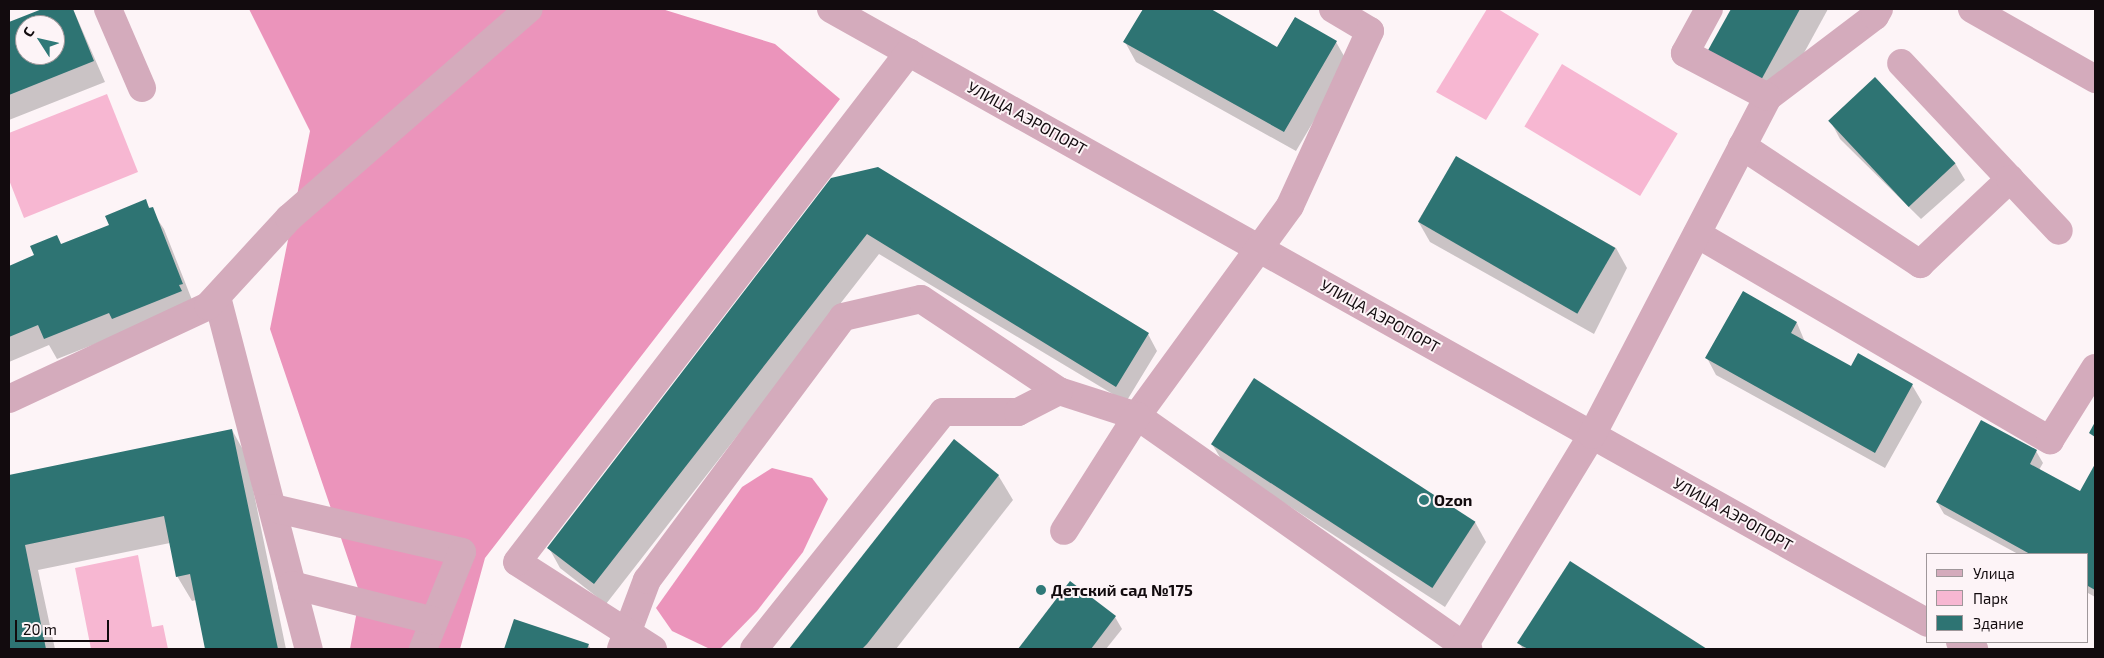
<!DOCTYPE html>
<html>
<head>
<meta charset="utf-8">
<style>
	body { margin:0 }
	#map { position:relative; width:2104px; height:658px; overflow:hidden; background:#fdf4f7; font-family:"Exo 2",sans-serif }
	div>[style] { position:absolute }
	.green>* { inset:0; background:#f7b7d2; transform-origin:0 0 }
	.forest>* { inset:0; background:#eb94bb }
	.shadow>* { inset:0; background:#0003 }
	.building>* { inset:0; background:#2e7473; transform-origin:0 0 }
	.minor>* { height:28px; margin:-14px; padding:0 14px; transform-origin:14px; border-radius:14px; background:#d4abbc }
	.dots>* { width:14px; height:14px; translate:-50% -50%; box-sizing:border-box; border:2px solid #fdf4f7; border-radius:50% }
	span { translate:-50% -50%; white-space:nowrap; text-align:center; line-height:1.15; -webkit-text-stroke:4px #fdf4f7; paint-order:stroke }
	.street-label { font-size:16px; color:#120b0e }
	.poi-label { font-size:16px; color:#120b0e; font-weight:700 }
	.left { translate:0 -50%; text-align:left }
	.frame { position:absolute; inset:0; border:10px solid #120b0e; pointer-events:none }
	.legend { position:absolute; left:1926px; top:553px; width:162px; height:90px; box-sizing:border-box; background:#fdf4f7; border:1px solid #9f979a; margin:0; padding:6px 9px; list-style:none; font-size:15px; color:#120b0e }
	.legend li { display:flex; align-items:center; gap:10px; height:25px }
	.legend b { width:25px; border:1px solid #9f979a }
	.north { position:absolute; left:15px; top:15px; width:50px; height:50px; box-sizing:border-box; background:#fdf4f7; border:1px solid #9f979a; border-radius:50%; rotate:305deg; font-size:14px; font-weight:700; line-height:20px; text-align:center; color:#120b0e }
	.north::after { content:''; display:block; margin:auto; width:18px; height:22px; background:#2f7978; clip-path:polygon(50% 0,100% 100%,50% 72%,0 100%) }
	.scale { position:absolute; left:15px; top:620px; width:94px; height:22px; box-sizing:border-box; border:2px solid #120b0e; border-top:0; padding-left:6px; font-size:15px; line-height:18px; white-space:nowrap; color:#120b0e; -webkit-text-stroke:4px #fdf4f7; paint-order:stroke }
</style>
</head>
<body>
<div id="map">
	<div class="green">
		<div style="clip-path:polygon(1487px 9px,1498px 9px,1539px 34px,1486px 120px,1436px 92px)"></div>
		<div style="left:1562px;top:64px;width:135px;height:73px;rotate:31deg"></div>
		<div style="clip-path:polygon(107px 94px,138px 172px,24px 218px,9px 180px,9px 133px)"></div>
		<div style="clip-path:polygon(138px 555px,152px 627px,163px 625px,168px 649px,91px 649px,75px 568px)"></div>
	</div>
	<div class="forest">
		<div style="clip-path:polygon(249px 9px,662px 9px,775px 44px,840px 99px,485px 558px,460px 649px,350px 649px,360px 594px,270px 329px,310px 131px)"></div>
		<div style="clip-path:polygon(772px 468px,812px 478px,828px 499px,803px 552px,757px 611px,720px 649px,710px 649px,672px 631px,656px 608px,742px 487px)"></div>
	</div>
	<div class="shadow">
		<div style="clip-path:polygon(evenodd,45px 9px,73px 9px,105px 82px,9px 120px,9px 23px,45px 9px,25px 25px,55px 25px,55px 55px,25px 55px,25px 25px)"></div>
		<div style="clip-path:polygon(1144px 9px,1208px 9px,1278px 49px,1336px 42px,1348px 63px,1296px 151px,1136px 62px,1125px 42px)"></div>
		<div style="clip-path:polygon(1732px 9px,1828px 9px,1775px 106px,1709px 52px)"></div>
		<div style="clip-path:polygon(1831px 122px,1955px 163px,1965px 180px,1921px 219px,1840px 139px)"></div>
		<div style="clip-path:polygon(1456px 158px,1616px 248px,1627px 268px,1594px 334px,1430px 242px,1418px 221px)"></div>
		<div style="clip-path:polygon(831px 179px,1148px 334px,1157px 351px,1126px 402px,879px 254px,606px 604px,560px 568px,549px 548px)"></div>
		<div style="clip-path:polygon(145px 201px,164px 229px,194px 305px,57px 359px,49px 345px,9px 362px,9px 267px,111px 226px)"></div>
		<div style="clip-path:polygon(1797px 323px,1805px 342px,1851px 368px,1912px 385px,1922px 402px,1885px 468px,1716px 375px,1707px 358px)"></div>
		<div style="clip-path:polygon(232px 430px,246px 455px,286px 649px,206px 649px,196px 600px,192px 601px,177px 576px,170px 543px,38px 570px,55px 649px,9px 649px,9px 476px)"></div>
		<div style="clip-path:polygon(954px 441px,998px 475px,1013px 500px,896px 649px,791px 649px)"></div>
		<div style="clip-path:polygon(1212px 444px,1475px 522px,1486px 542px,1445px 607px,1224px 464px)"></div>
		<div style="clip-path:polygon(2036px 451px,2043px 463px,2039px 470px,2080px 493px,2095px 466px,2095px 597px,2088px 593px,2088px 554px,2018px 554px,1944px 514px,1937px 502px)"></div>
		<div style="clip-path:polygon(1570px 563px,1705px 649px,1523px 649px,1519px 643px)"></div>
		<div style="clip-path:polygon(1070px 583px,1115px 617px,1122px 629px,1106px 649px,1020px 649px)"></div>
		<div style="clip-path:polygon(515px 621px,588px 645px,591px 649px,506px 649px)"></div>
	</div>
	<div class="building">
		<div style="clip-path:polygon(evenodd,42px 9px,73px 9px,94px 61px,9px 95px,9px 22px,42px 9px,25px 25px,55px 25px,55px 55px,25px 55px,25px 25px)"></div>
		<div style="clip-path:polygon(1143px 9px,1211px 9px,1277px 47px,1295px 17px,1337px 41px,1284px 132px,1123px 42px)"></div>
		<div style="clip-path:polygon(1731px 9px,1800px 9px,1760px 82px,1707px 52px)"></div>
		<div style="left:1875px;top:77px;width:118px;height:64px;rotate:47deg"></div>
		<div style="left:1456px;top:156px;width:184px;height:76px;rotate:30deg"></div>
		<div style="clip-path:polygon(878px 167px,1149px 333px,1116px 387px,867px 234px,594px 584px,547px 548px,831px 178px)"></div>
		<div style="clip-path:polygon(146px 199px,149px 208px,153px 207px,183px 284px,179px 285px,182px 291px,112px 319px,109px 313px,44px 339px,38px 325px,9px 337px,9px 266px,34px 255px,30px 246px,57px 235px,61px 244px,109px 225px,105px 216px)"></div>
		<div style="clip-path:polygon(1743px 291px,1797px 322px,1791px 333px,1851px 366px,1858px 353px,1913px 384px,1875px 453px,1705px 358px)"></div>
		<div style="left:1254px;top:378px;width:264px;height:79px;rotate:33deg"></div>
		<div style="clip-path:polygon(1981px 420px,2037px 450px,2030px 464px,2080px 491px,2095px 464px,2095px 590px,2088px 586px,2088px 554px,2030px 554px,1936px 502px)"></div>
		<div style="clip-path:polygon(2095px 422px,2095px 437px,2089px 433px)"></div>
		<div style="clip-path:polygon(232px 429px,278px 649px,205px 649px,190px 574px,176px 577px,164px 516px,25px 545px,46px 649px,9px 649px,9px 475px)"></div>
		<div style="clip-path:polygon(954px 439px,999px 475px,867px 644px,862px 649px,789px 649px)"></div>
		<div style="clip-path:polygon(1570px 561px,1707px 649px,1528px 649px,1517px 643px)"></div>
		<div style="clip-path:polygon(1070px 581px,1116px 616px,1091px 649px,1018px 649px)"></div>
		<div style="clip-path:polygon(514px 619px,589px 644px,587px 649px,504px 649px)"></div>
	</div>
	<div class="minor">
		<div style="left:108px;top:9px;width:86px;rotate:66.7deg"></div>
		<div style="left:831px;top:9px;width:1257px;rotate:29.24deg"></div>
		<div style="left:1333px;top:9px;width:43px;rotate:30.7deg"></div>
		<div style="left:1370px;top:31px;width:192px;rotate:114.6deg"></div>
		<div style="left:1290px;top:206px;width:260px;rotate:126.1deg"></div>
		<div style="left:1137px;top:416px;width:405px;rotate:35.1deg"></div>
		<div style="left:1972px;top:9px;width:142px;rotate:29.6deg"></div>
		<div style="left:1768px;top:97px;width:134px;rotate:-37.1deg"></div>
		<div style="left:1875px;top:16px;width:8px;rotate:-60deg"></div>
		<div style="left:1742px;top:146px;width:214px;rotate:33.5deg"></div>
		<div style="left:1920px;top:264px;width:124px;rotate:-43.4deg"></div>
		<div style="left:2010px;top:179px;width:159px;rotate:-133.2deg"></div>
		<div style="left:2010px;top:179px;width:71px;rotate:46.7deg"></div>
		<div style="left:1697px;top:234px;width:409px;rotate:30.3deg"></div>
		<div style="left:2050px;top:440px;width:85px;rotate:-58deg"></div>
		<div style="left:217px;top:297px;width:364px;rotate:75.4deg"></div>
		<div style="left:9px;top:399px;width:220px;rotate:-25deg"></div>
		<div style="left:208px;top:306px;width:120px;rotate:-47.4deg"></div>
		<div style="left:289px;top:218px;width:318px;rotate:-41.1deg"></div>
		<div style="left:273px;top:508px;width:194px;rotate:13.1deg"></div>
		<div style="left:462px;top:552px;width:105px;rotate:111.9deg"></div>
		<div style="left:292px;top:585px;width:146px;rotate:14.2deg"></div>
		<div style="left:1960px;top:642px;width:16px;rotate:27deg"></div>
		<div style="left:621px;top:649px;width:74px;rotate:-69.4deg"></div>
		<div style="left:647px;top:580px;width:328px;rotate:-53.3deg"></div>
		<div style="left:843px;top:317px;width:80px;rotate:-13deg"></div>
		<div style="left:921px;top:299px;width:166px;rotate:33.7deg"></div>
		<div style="left:1059px;top:391px;width:82px;rotate:17.8deg"></div>
		<div style="left:1137px;top:416px;width:136px;rotate:122.4deg"></div>
		<div style="left:653px;top:649px;width:161px;rotate:-147.4deg"></div>
		<div style="left:517px;top:562px;width:643px;rotate:-52.45deg"></div>
		<div style="left:754px;top:649px;width:303px;rotate:-51.4deg"></div>
		<div style="left:943px;top:412px;width:75px"></div>
		<div style="left:1018px;top:412px;width:46px;rotate:-27.1deg"></div>
		<div style="left:1462px;top:649px;width:250px;rotate:-58.7deg"></div>
		<div style="left:1592px;top:435px;width:381px;rotate:-62.5deg"></div>
		<div style="left:1768px;top:97px;width:94px;rotate:-152.1deg"></div>
		<div style="left:1685px;top:53px;width:50px;rotate:-61.4deg"></div>
	</div>
	<div class="dots">
		<div style="left:1424px;top:500px;background:#2f7978"></div>
		<div style="left:1041px;top:590px;background:#2f7978"></div>
	</div>
	<div class="street-label">
		<span style="left:1027px;top:118px;rotate:29deg">УЛИЦА АЭРОПОРТ</span>
		<span style="left:1380px;top:316px;rotate:29deg">УЛИЦА АЭРОПОРТ</span>
		<span style="left:1733px;top:514px;rotate:29deg">УЛИЦА АЭРОПОРТ</span>
	</div>
	<div class="poi-label">
		<span class="left" style="left:1434px;top:500px">Ozon</span>
		<span class="left" style="left:1051px;top:590px">Детский сад №175</span>
	</div>
	<div class="frame"></div>
	<ul class="legend">
	<li><b style="height:6px;background:#d4abbc"></b>Улица</li>
	<li><b style="height:14px;background:#f7b7d2"></b>Парк</li>
	<li><b style="height:14px;background:#2e7473"></b>Здание</li>
	</ul>
	<div class="north">С</div>
	<div class="scale">20 m</div>
</div>
</body>
</html>
